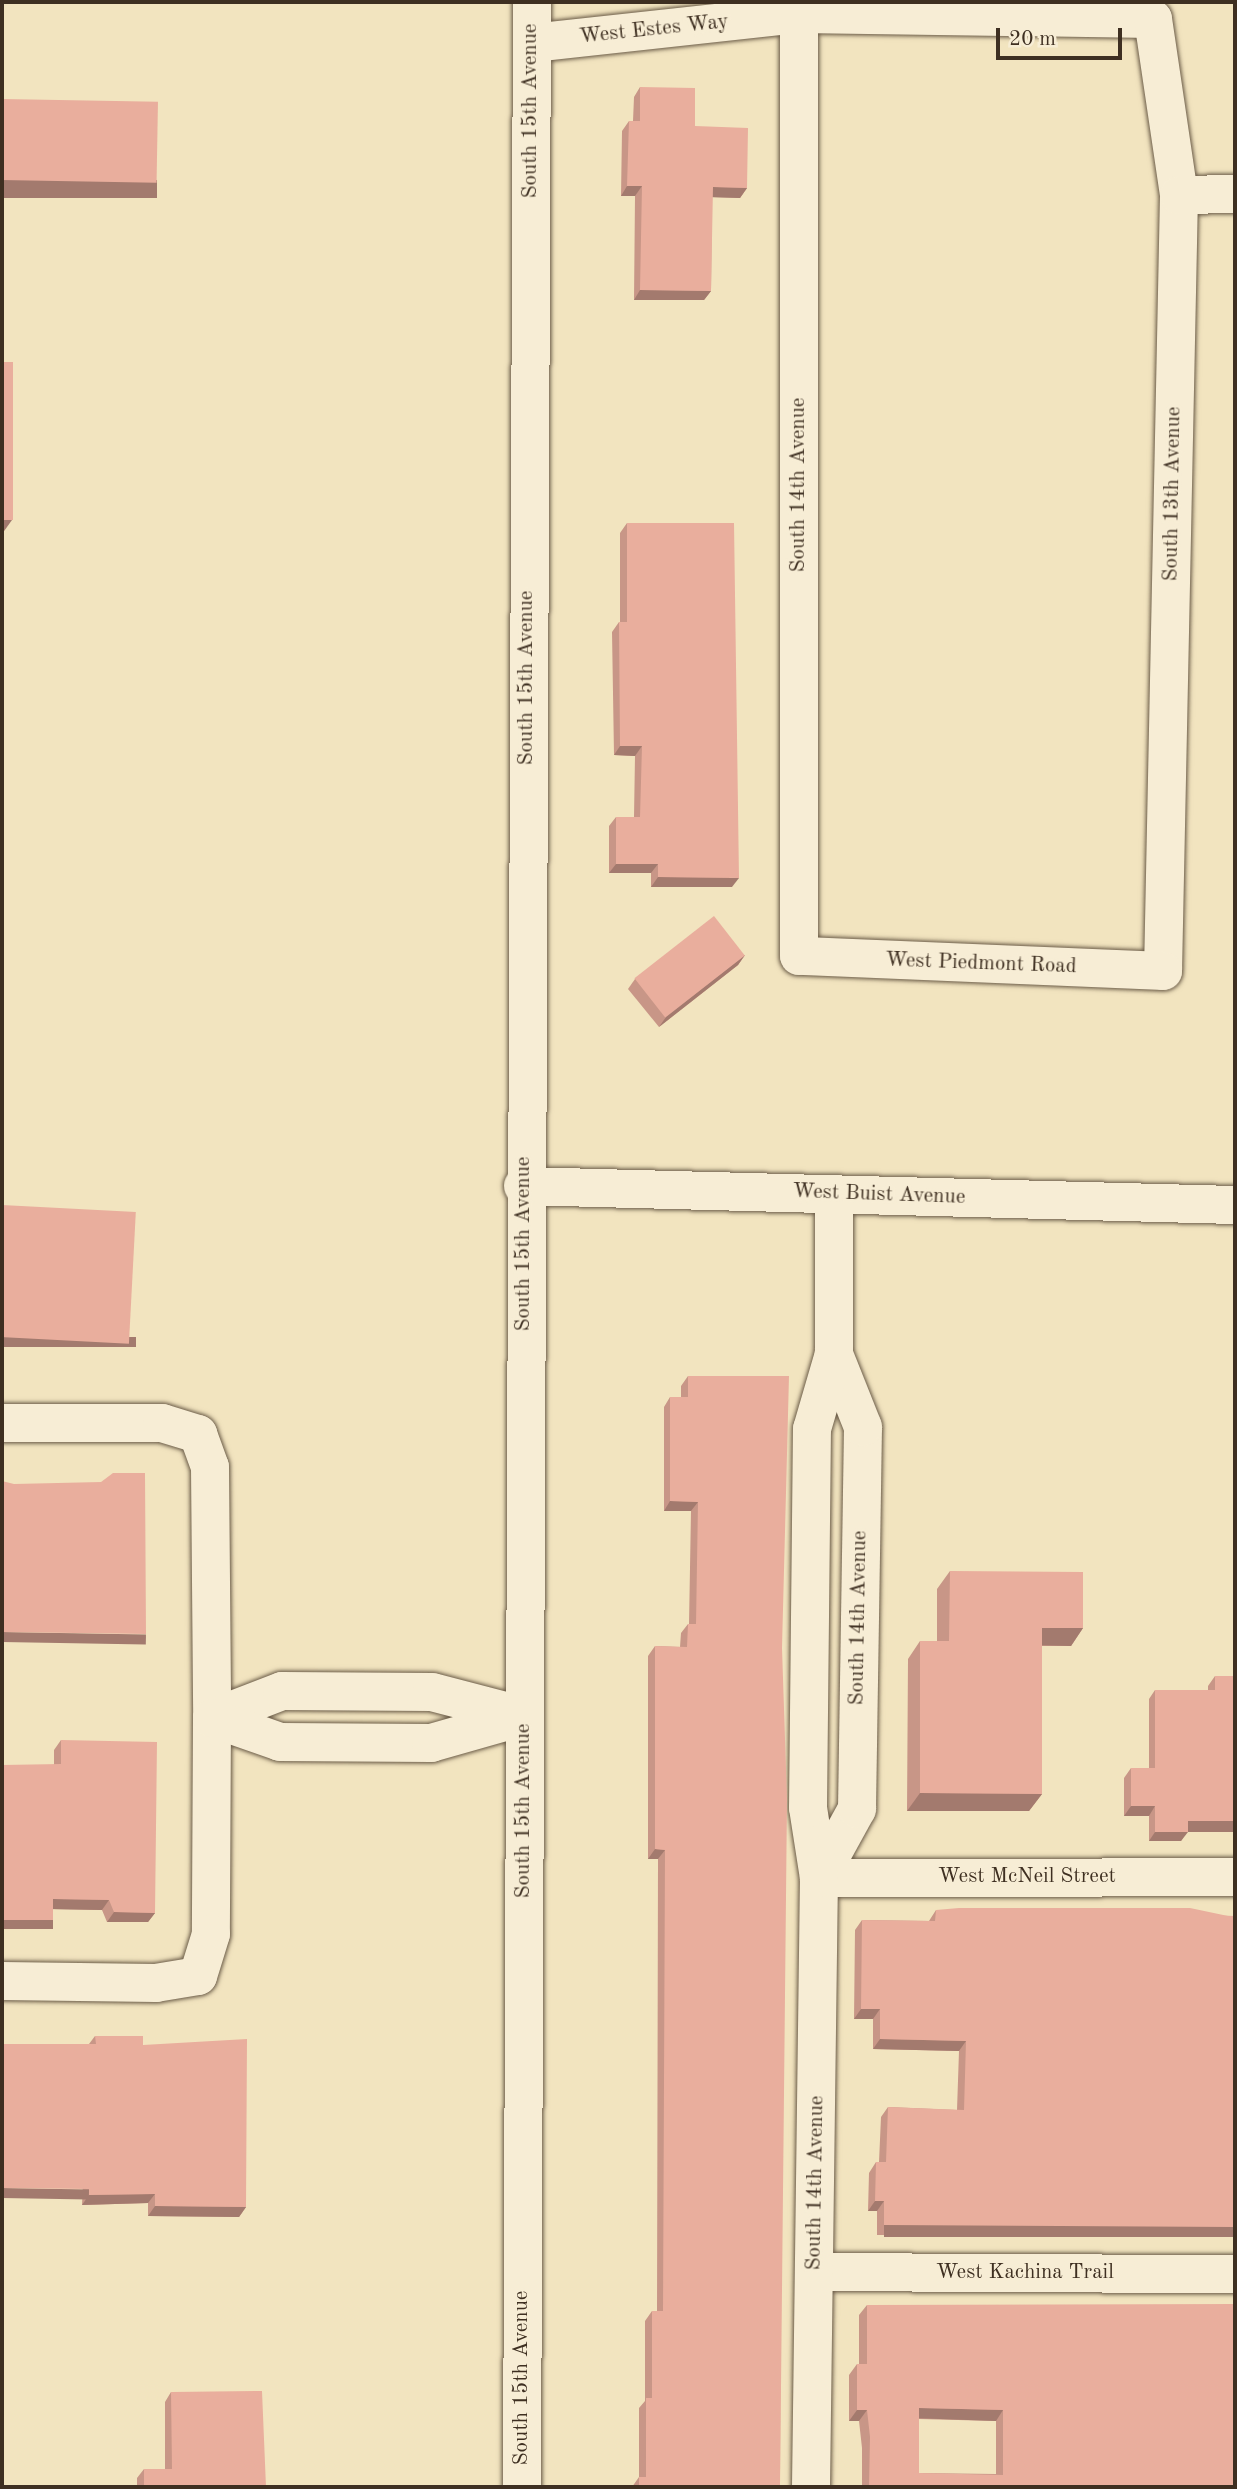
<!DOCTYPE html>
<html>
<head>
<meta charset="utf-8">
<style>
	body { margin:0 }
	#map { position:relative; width:1237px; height:2489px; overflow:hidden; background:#f2e4bf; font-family:"Old Standard TT",serif }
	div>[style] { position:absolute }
	.roads { filter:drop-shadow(0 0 2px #6b5c48) drop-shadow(0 0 2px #6b5c48) }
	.minor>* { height:38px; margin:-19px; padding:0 19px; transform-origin:19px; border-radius:19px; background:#f7edd5 }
	.wall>* { inset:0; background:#c89687 }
	.shaded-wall>* { inset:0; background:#a37a6e; transform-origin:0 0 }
	.building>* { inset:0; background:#e9ae9d; transform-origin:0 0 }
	span { translate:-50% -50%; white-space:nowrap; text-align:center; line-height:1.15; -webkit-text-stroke:6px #f7edd5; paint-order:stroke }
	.street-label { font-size:21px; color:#3e2f21 }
	.frame { position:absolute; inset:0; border:4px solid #3e2f21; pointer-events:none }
	.scale { position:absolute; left:996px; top:28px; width:126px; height:32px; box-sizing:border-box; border:4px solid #3e2f21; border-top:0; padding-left:9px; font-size:21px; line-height:24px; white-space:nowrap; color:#3e2f21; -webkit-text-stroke:5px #f7edd5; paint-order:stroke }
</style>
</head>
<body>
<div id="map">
	<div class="roads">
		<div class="minor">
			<div style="left:532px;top:43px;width:269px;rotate:-6.2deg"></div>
			<div style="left:799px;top:14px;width:354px;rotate:0.8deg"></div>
			<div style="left:1153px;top:19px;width:178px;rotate:81.6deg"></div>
			<div style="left:1179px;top:195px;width:776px;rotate:91.18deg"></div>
			<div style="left:1163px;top:971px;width:364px;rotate:-177.6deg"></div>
			<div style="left:799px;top:956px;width:942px;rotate:-90deg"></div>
			<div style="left:1179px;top:195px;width:56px;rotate:-1deg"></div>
			<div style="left:523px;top:1186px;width:712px;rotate:1.53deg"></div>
			<div style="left:2px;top:1423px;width:160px"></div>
			<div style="left:162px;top:1423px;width:38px;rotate:17deg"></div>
			<div style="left:198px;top:1434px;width:35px;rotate:70deg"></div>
			<div style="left:210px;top:1467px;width:251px;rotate:89.5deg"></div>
			<div style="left:212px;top:1718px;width:216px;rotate:90.3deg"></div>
			<div style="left:211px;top:1934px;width:44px;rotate:107.2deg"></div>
			<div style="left:198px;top:1976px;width:43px;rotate:170.5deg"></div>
			<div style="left:156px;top:1983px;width:154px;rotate:-179.3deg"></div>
			<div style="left:212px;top:1718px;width:75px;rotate:-21.1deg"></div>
			<div style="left:282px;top:1691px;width:150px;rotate:0.4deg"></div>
			<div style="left:432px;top:1692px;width:95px;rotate:14.6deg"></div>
			<div style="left:212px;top:1718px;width:72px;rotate:19.4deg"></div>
			<div style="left:280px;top:1742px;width:151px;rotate:0.4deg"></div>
			<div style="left:431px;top:1743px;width:95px;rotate:-15.9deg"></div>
			<div style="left:819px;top:1878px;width:79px;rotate:-61.2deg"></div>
			<div style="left:857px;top:1809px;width:382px;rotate:-89.1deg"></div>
			<div style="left:863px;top:1427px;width:79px;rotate:-111.7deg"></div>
			<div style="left:819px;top:1878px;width:416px;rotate:-0.1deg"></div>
			<div style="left:815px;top:2272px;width:420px;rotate:0.3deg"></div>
			<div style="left:522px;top:2487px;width:2485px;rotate:-89.77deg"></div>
			<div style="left:811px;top:2487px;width:609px;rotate:-89.25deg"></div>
			<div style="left:819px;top:1878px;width:71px;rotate:-98.9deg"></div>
			<div style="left:808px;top:1808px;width:379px;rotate:-89.4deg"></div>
			<div style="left:812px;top:1429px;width:78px;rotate:-73.7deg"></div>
			<div style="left:834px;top:1354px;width:160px;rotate:-90deg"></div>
		</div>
	</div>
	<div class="wall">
		<div style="clip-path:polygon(640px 87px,695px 126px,747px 188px,740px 198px,712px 197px,711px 291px,704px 300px,634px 300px,635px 196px,621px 196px,622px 131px,629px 121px,633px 121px,634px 97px)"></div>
		<div style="clip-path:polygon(627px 523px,732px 887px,651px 887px,651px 873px,609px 873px,609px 826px,616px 817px,634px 817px,635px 756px,614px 755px,612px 632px,619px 622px,620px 622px,620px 533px)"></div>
		<div style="clip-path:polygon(745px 955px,738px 965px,659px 1027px,628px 989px,635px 979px)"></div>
		<div style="clip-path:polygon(688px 1376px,782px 1648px,780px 2487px,632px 2487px,639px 2477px,639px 2408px,645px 2401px,645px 2321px,652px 2311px,657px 2311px,658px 1859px,648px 1859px,648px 1656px,655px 1646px,680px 1647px,681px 1633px,688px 1624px,689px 1624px,691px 1511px,664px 1511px,664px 1407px,670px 1397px,681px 1397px,681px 1386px)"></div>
		<div style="clip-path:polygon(950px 1571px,1083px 1628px,1071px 1646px,1042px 1646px,1042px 1794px,1029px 1811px,907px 1811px,908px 1659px,920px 1641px,937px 1641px,937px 1589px)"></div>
		<div style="clip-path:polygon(1215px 1676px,1235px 1830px,1188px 1830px,1181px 1841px,1149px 1841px,1149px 1816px,1124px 1816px,1124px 1778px,1131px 1768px,1149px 1768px,1149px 1699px,1155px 1690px,1208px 1690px,1208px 1686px)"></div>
		<div style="clip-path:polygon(61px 1740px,155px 1913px,148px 1922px,107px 1922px,102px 1910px,53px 1909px,47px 1929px,2px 1929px,54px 1764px,54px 1750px)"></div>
		<div style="clip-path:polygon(936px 1910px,1235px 1916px,1235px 2237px,877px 2235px,877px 2211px,868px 2211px,869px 2173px,876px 2162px,879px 2162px,881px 2117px,888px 2107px,957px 2110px,959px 2051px,873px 2049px,873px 2019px,854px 2019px,855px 1930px,862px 1920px,929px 1921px)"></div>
		<div style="clip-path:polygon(95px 2036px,143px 2045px,246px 2207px,239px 2217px,148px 2216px,148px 2203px,82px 2205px,89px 2044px)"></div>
		<div style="clip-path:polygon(evenodd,867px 2305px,1235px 2487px,862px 2487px,862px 2448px,859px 2421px,849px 2421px,849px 2375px,857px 2364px,859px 2364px,859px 2315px,867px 2305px,919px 2419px,996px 2421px,996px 2474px,919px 2473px,919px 2419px)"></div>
		<div style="clip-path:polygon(171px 2392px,266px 2487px,137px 2487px,137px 2478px,144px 2469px,165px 2469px,165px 2402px)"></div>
	</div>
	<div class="shaded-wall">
		<div style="left:2px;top:180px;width:155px;height:18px"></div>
		<div style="clip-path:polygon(627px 186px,642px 186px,635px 196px,621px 196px)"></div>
		<div style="clip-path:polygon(713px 187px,747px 188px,740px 198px,706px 197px)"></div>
		<div style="clip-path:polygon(640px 290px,711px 291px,704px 300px,634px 300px)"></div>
		<div style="clip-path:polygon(2px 520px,12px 520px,2px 534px)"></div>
		<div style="clip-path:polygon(620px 746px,642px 746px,635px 756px,614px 755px)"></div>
		<div style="clip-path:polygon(616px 864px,658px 864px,651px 873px,609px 873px)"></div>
		<div style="clip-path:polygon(658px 877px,739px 878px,732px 887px,651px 887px)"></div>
		<div style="clip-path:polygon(745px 955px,738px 965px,659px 1027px,666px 1017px)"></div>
		<div style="left:2px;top:1337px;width:134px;height:10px"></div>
		<div style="clip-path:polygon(670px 1501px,698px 1502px,691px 1511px,664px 1511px)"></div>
		<div style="clip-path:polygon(1042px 1628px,1083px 1628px,1071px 1646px,1030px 1645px)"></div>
		<div style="left:2px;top:1632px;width:144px;height:10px;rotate:1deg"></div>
		<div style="clip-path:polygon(920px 1793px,1042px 1794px,1029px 1811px,907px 1811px)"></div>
		<div style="clip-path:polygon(1131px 1806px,1155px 1806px,1149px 1816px,1124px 1816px)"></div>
		<div style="left:1188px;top:1821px;width:47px;height:11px"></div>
		<div style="clip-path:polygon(1155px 1832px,1188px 1832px,1181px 1841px,1149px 1841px)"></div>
		<div style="clip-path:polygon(655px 1849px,665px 1850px,658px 1859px,648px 1859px)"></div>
		<div style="clip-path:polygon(53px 1899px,109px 1900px,102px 1910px,46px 1909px)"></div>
		<div style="clip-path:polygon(114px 1912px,155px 1913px,148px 1922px,107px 1922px)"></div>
		<div style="left:2px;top:1920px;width:51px;height:9px"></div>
		<div style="clip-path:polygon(861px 2009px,880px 2009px,873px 2019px,854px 2019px)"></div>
		<div style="clip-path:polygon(880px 2039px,966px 2041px,959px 2051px,873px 2049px)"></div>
		<div style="left:2px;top:2188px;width:87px;height:10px;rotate:1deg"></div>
		<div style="clip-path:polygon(155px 2194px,148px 2203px,82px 2205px,89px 2195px)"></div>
		<div style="clip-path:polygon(875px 2201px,884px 2201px,877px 2211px,868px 2211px)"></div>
		<div style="clip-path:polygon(155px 2206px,246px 2207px,239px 2217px,148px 2216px)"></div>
		<div style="left:884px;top:2225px;width:351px;height:12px"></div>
		<div style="clip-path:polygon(919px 2408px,1003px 2410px,996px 2421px,912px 2418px)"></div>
		<div style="clip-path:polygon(857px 2410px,867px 2410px,859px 2421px,849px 2421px)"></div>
	</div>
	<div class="building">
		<div style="clip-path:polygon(640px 87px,695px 88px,695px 126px,748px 128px,747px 188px,713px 187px,711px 291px,640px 290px,642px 186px,627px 186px,629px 121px,640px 121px)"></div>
		<div style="left:2px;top:99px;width:156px;height:81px;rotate:1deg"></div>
		<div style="left:2px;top:362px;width:11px;height:158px"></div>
		<div style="clip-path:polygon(627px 523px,734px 523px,739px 878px,658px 877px,658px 864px,616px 864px,616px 817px,640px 817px,642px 746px,620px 746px,619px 622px,627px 622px)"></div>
		<div style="left:714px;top:916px;width:50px;height:101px;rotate:52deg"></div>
		<div style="left:2px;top:1205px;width:134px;height:132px;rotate:3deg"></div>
		<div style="clip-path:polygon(688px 1376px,789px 1376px,782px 1648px,787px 1799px,780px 2487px,639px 2487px,639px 2477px,646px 2477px,646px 2398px,652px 2398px,652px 2311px,663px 2311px,665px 1850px,655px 1849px,655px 1646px,687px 1647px,688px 1624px,696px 1624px,698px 1502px,670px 1501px,670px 1397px,688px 1397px)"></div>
		<div style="clip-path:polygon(113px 1473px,145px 1473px,146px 1634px,2px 1632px,2px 1481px,14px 1484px,101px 1482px)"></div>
		<div style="clip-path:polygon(950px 1571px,1083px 1572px,1083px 1628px,1042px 1628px,1042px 1794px,920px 1793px,920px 1641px,949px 1641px)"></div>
		<div style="clip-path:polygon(1215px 1676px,1235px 1676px,1235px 1821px,1188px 1821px,1188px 1832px,1155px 1832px,1155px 1806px,1131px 1806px,1131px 1768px,1155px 1768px,1155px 1690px,1215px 1690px)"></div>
		<div style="clip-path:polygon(61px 1740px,157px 1742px,155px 1913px,114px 1912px,109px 1900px,53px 1899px,53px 1920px,2px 1920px,2px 1765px,61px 1764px)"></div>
		<div style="clip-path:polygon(959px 1908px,1190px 1908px,1228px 1916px,1235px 1916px,1235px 2227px,884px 2225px,884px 2201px,875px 2201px,876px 2162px,886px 2162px,888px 2107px,964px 2110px,966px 2041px,880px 2039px,880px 2009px,861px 2009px,862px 1920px,935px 1921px,936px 1910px)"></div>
		<div style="clip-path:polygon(95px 2036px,143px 2036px,143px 2045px,247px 2039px,246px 2207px,155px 2206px,155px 2194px,89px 2195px,89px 2189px,2px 2188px,2px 2044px,96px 2044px)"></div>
		<div style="clip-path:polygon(evenodd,1235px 2304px,1235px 2487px,869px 2487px,870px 2437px,867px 2410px,857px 2410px,857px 2364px,867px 2364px,867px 2305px,1235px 2304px,919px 2408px,1003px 2410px,1003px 2475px,919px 2473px,919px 2408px)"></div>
		<div style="clip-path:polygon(262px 2391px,266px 2487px,144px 2487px,144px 2469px,172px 2469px,171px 2392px)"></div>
	</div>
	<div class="street-label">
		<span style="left:654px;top:30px;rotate:-6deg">West Estes Way</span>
		<span style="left:531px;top:111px;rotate:-90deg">South 15th Avenue</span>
		<span style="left:799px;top:485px;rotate:-90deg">South 14th Avenue</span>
		<span style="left:1173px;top:494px;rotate:-89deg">South 13th Avenue</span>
		<span style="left:527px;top:678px;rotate:-90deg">South 15th Avenue</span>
		<span style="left:981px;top:964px;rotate:2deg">West Piedmont Road</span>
		<span style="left:879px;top:1195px;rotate:2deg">West Buist Avenue</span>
		<span style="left:524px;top:1244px;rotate:-90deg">South 15th Avenue</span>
		<span style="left:859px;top:1618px;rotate:-89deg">South 14th Avenue</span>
		<span style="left:524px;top:1811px;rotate:-90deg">South 15th Avenue</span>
		<span style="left:1027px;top:1877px">West McNeil Street</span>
		<span style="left:816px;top:2183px;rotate:-89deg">South 14th Avenue</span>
		<span style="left:1025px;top:2273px">West Kachina Trail</span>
		<span style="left:522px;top:2378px;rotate:-90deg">South 15th Avenue</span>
	</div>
	<div class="frame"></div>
	<div class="scale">20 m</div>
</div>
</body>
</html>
